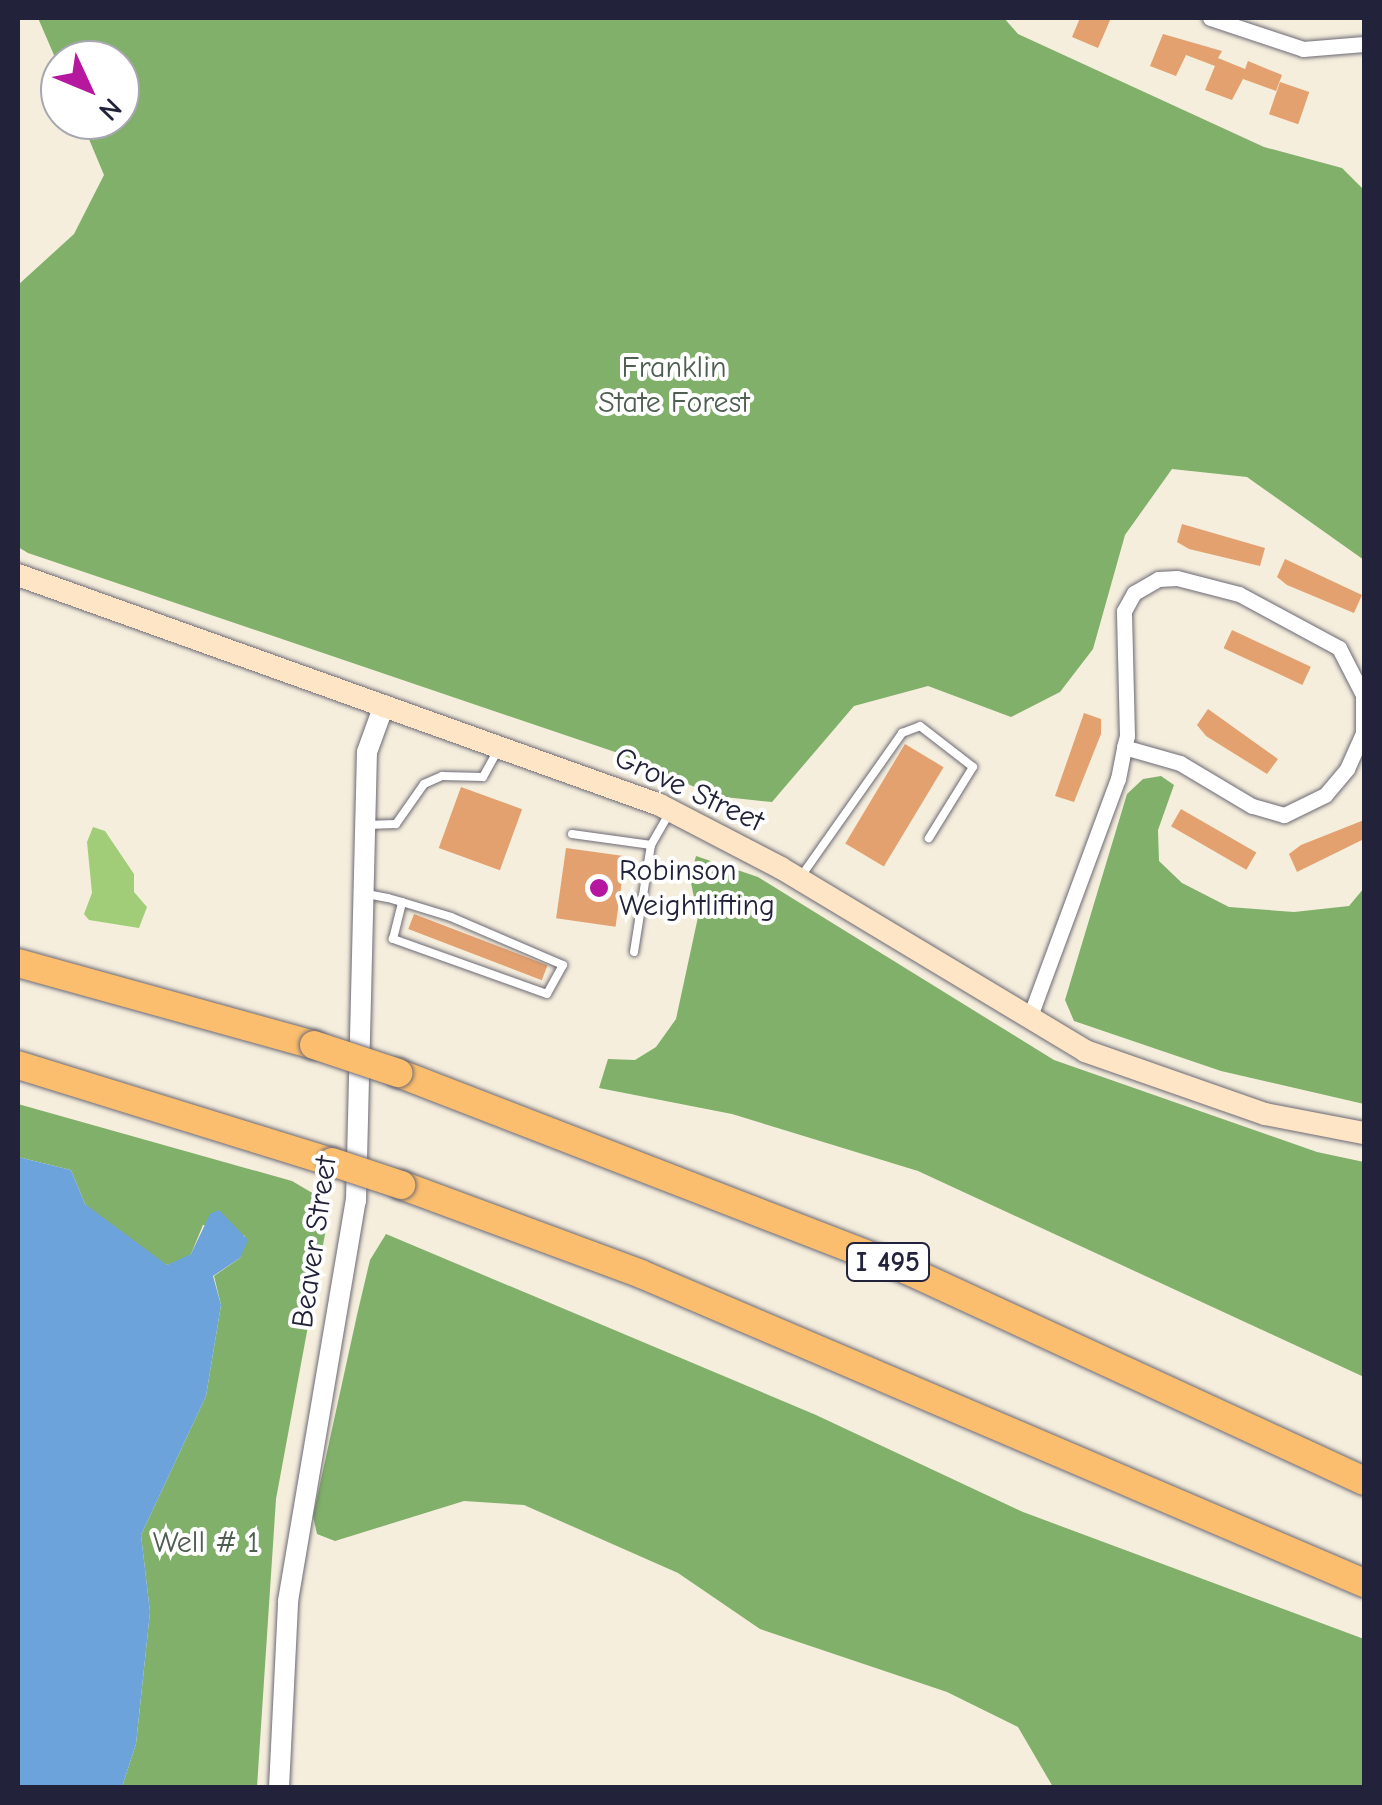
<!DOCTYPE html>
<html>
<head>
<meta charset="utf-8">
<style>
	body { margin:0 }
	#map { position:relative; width:1382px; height:1805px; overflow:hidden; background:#f5eedd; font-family:"Comic Neue",sans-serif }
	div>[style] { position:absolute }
	.green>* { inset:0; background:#a1cd79 }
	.forest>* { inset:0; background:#80b069 }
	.water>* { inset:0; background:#6ba3da }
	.building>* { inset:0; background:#e3a170; transform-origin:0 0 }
	.roads { filter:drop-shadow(0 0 2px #6c6974) drop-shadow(0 0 2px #6c6974) }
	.service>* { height:8px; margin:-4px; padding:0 4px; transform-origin:4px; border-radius:4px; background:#fff }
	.minor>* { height:15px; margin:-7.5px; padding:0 7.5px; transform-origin:7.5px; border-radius:7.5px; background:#fff }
	.tertiary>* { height:20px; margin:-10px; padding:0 10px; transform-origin:10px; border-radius:10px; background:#fff }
	.secondary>* { height:22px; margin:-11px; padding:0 11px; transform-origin:11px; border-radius:11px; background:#fde5c5 }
	.motorway>* { height:28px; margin:-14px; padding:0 14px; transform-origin:14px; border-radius:14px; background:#fbbe6e }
	.bridges { filter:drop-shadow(0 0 2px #6c6974) drop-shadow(0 0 2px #6c6974) }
	.motorway-bridge>* { height:28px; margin:-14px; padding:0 14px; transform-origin:14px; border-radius:14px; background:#fbbe6e }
	.dots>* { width:28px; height:28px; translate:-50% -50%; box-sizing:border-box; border:5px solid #fff; border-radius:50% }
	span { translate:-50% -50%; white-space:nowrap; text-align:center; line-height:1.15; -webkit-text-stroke:8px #fff; paint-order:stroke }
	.shield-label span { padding:2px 8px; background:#fff; border:2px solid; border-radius:8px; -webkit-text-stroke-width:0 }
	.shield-label { font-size:28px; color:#22223b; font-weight:700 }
	.park-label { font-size:30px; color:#4e5e51 }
	.street-label { font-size:30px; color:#22223b }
	.poi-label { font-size:30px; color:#22223b }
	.left { translate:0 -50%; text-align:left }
	.frame { position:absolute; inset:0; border:20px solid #22223b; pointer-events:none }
	.north { position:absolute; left:40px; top:40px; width:100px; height:100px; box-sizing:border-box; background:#fff; border:2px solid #a7a7b1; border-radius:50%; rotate:134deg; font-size:28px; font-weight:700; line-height:40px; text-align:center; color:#22223b }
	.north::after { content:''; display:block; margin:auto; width:35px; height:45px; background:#b5179e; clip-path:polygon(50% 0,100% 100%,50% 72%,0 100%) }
</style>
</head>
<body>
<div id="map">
	<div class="green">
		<div style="clip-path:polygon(93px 827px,105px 831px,134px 874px,134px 892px,147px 907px,139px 928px,89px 920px,84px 914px,92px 893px,87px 842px)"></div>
	</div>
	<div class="forest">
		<div style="clip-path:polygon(38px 18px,1004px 18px,1018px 34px,1264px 147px,1342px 168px,1364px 190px,1364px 560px,1247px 477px,1172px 469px,1125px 535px,1093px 649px,1060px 692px,1011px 717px,928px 686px,854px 706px,772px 802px,715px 796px,618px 753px,28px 553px,18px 547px,18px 285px,74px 234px,104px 175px,81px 120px,120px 120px,120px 60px,60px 60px,60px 69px)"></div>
		<div style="clip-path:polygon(1161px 776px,1174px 785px,1158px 830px,1159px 861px,1182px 883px,1229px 907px,1294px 912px,1349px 906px,1364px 888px,1364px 1104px,1221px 1071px,1074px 1021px,1065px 1000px,1127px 794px,1143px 779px)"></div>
		<div style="clip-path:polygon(696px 856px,758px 877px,1054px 1060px,1317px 1152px,1364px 1162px,1364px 1377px,918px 1171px,732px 1114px,599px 1088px,608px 1059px,635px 1060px,656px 1047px,676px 1019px,698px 917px,690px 878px)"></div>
		<div style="clip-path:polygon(18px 1104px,292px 1181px,321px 1198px,328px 1218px,276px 1499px,257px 1787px,122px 1787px,136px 1744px,150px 1612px,141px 1535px,206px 1396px,221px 1305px,214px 1276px,240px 1258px,245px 1236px,203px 1225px,191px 1254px,180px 1261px,167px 1265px,145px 1254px,85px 1204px,71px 1170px,18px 1157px)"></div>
		<div style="clip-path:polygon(386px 1234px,816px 1415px,1023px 1512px,1364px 1639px,1364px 1787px,1053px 1787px,1018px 1727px,947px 1692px,760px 1629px,678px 1573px,524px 1505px,464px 1501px,335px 1541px,317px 1534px,313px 1516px,357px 1315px,370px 1260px)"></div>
	</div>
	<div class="water">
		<div style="clip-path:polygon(18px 1157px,71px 1170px,85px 1204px,167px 1265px,191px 1254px,210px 1214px,219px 1210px,248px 1240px,240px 1258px,213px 1276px,221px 1305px,206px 1396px,141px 1535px,150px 1612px,136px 1744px,122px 1787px,18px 1787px)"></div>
	</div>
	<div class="building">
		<div style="clip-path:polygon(1080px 18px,1111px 18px,1098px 48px,1072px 37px)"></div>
		<div style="clip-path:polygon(1163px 34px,1222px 51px,1218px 58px,1245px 69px,1248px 61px,1282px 75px,1276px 91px,1243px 79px,1232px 100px,1205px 90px,1215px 66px,1186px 55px,1176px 76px,1150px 66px)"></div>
		<div style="left:1280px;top:82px;width:31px;height:34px;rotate:19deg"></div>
		<div style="clip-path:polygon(1182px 524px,1265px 548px,1260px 566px,1189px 549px,1177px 542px)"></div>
		<div style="clip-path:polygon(1285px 559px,1362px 595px,1354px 613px,1287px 585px,1277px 577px)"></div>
		<div style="left:1232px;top:630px;width:87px;height:20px;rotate:25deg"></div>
		<div style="clip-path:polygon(1208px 709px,1278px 759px,1267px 774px,1206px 736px,1197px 725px)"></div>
		<div style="clip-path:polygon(1084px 713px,1101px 719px,1101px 734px,1074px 802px,1055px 796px)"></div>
		<div style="left:905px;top:744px;width:45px;height:116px;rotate:31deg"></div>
		<div style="left:461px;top:787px;width:65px;height:65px;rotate:20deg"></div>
		<div style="left:1181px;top:809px;width:87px;height:20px;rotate:30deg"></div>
		<div style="clip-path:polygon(1364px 820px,1364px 839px,1297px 872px,1289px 854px,1301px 845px)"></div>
		<div style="left:566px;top:848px;width:60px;height:71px;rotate:8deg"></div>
		<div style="left:414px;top:914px;width:143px;height:16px;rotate:21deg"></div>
	</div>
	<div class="roads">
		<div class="service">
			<div style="left:366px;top:825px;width:30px;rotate:-2deg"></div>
			<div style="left:396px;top:824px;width:49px;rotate:-55deg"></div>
			<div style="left:424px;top:784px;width:20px;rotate:-24deg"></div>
			<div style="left:442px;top:776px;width:41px;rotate:1.4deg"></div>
			<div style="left:483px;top:777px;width:31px;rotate:-61deg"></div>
			<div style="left:572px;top:834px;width:80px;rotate:7.9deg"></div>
			<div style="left:802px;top:875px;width:174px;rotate:-54.8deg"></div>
			<div style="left:902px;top:733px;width:19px;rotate:-21deg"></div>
			<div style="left:920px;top:726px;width:67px;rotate:37.7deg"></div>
			<div style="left:973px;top:767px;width:84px;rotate:121.8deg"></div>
			<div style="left:367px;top:894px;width:21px;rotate:11deg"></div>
			<div style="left:388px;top:898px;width:15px;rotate:16deg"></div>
			<div style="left:402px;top:902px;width:51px;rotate:17deg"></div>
			<div style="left:451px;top:917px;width:122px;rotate:23.2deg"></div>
			<div style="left:563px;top:965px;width:33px;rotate:119deg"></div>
			<div style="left:547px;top:994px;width:164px;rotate:-160.3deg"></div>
			<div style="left:393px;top:939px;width:38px;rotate:-76deg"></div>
			<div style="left:634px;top:952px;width:108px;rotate:-81deg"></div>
			<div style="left:651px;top:845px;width:36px;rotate:-60deg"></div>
		</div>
		<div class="minor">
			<div style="left:1210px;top:18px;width:98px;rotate:18.4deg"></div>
			<div style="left:1303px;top:49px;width:61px;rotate:-4.7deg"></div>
			<div style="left:1029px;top:1019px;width:256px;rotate:-69.7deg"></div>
			<div style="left:1118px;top:779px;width:33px;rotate:-79deg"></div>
			<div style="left:1124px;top:747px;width:11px;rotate:-75deg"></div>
			<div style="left:1127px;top:736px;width:125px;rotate:-91.4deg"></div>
			<div style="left:1124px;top:611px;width:21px;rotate:-61deg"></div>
			<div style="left:1134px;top:593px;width:28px;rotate:-30deg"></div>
			<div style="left:1158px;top:579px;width:19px;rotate:-3deg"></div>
			<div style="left:1177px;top:578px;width:64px;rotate:14.5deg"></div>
			<div style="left:1239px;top:594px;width:114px;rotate:28.4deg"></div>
			<div style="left:1339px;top:648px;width:53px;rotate:62.9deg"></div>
			<div style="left:1363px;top:695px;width:38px;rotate:90deg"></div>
			<div style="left:1363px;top:733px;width:39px;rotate:114deg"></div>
			<div style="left:1347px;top:769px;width:34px;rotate:130deg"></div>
			<div style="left:1325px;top:795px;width:46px;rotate:154deg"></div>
			<div style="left:1284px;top:815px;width:33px;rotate:-164deg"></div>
			<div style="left:1252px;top:806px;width:84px;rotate:-149.2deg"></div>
			<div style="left:1180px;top:763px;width:58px;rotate:-164.1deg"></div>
		</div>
		<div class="tertiary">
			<div style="left:279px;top:1788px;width:187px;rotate:-87.2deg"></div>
			<div style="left:288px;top:1601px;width:406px;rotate:-80.4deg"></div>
			<div style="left:356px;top:1201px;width:449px;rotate:-88.6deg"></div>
			<div style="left:367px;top:752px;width:50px;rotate:-70.1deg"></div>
		</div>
		<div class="secondary">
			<div style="left:18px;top:575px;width:682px;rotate:19.71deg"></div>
			<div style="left:660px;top:805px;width:136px;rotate:27.5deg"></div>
			<div style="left:781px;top:868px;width:355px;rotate:31deg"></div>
			<div style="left:1085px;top:1051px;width:191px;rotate:19.3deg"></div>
			<div style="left:1265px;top:1114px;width:101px;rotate:10.9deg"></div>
		</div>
		<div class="motorway">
			<div style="left:18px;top:963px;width:307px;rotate:15.5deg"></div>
			<div style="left:18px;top:1065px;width:329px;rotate:17.2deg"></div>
			<div style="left:398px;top:1073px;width:546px;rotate:21.16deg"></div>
			<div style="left:907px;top:1270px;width:503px;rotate:24.78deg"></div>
			<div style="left:401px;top:1185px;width:256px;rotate:20.3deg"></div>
			<div style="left:641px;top:1274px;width:786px;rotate:23.14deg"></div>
		</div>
	</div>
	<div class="bridges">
		<div class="motorway-bridge">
			<div style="left:314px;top:1045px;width:89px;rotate:18.4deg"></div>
			<div style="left:332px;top:1162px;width:73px;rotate:18.4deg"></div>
		</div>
	</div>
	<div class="dots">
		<div style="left:599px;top:888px;background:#b5179e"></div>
	</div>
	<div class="shield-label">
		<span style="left:888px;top:1262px">I 495</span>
	</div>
	<div class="park-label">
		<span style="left:674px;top:385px">Franklin<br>State Forest</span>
		<span style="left:206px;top:1543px">Well # 1</span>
	</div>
	<div class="street-label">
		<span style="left:689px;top:790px;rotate:25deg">Grove Street</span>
		<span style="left:315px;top:1242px;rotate:-82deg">Beaver Street</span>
	</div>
	<div class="poi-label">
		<span class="left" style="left:619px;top:888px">Robinson<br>Weightlifting</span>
	</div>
	<div class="frame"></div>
	<div class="north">N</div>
</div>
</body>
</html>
